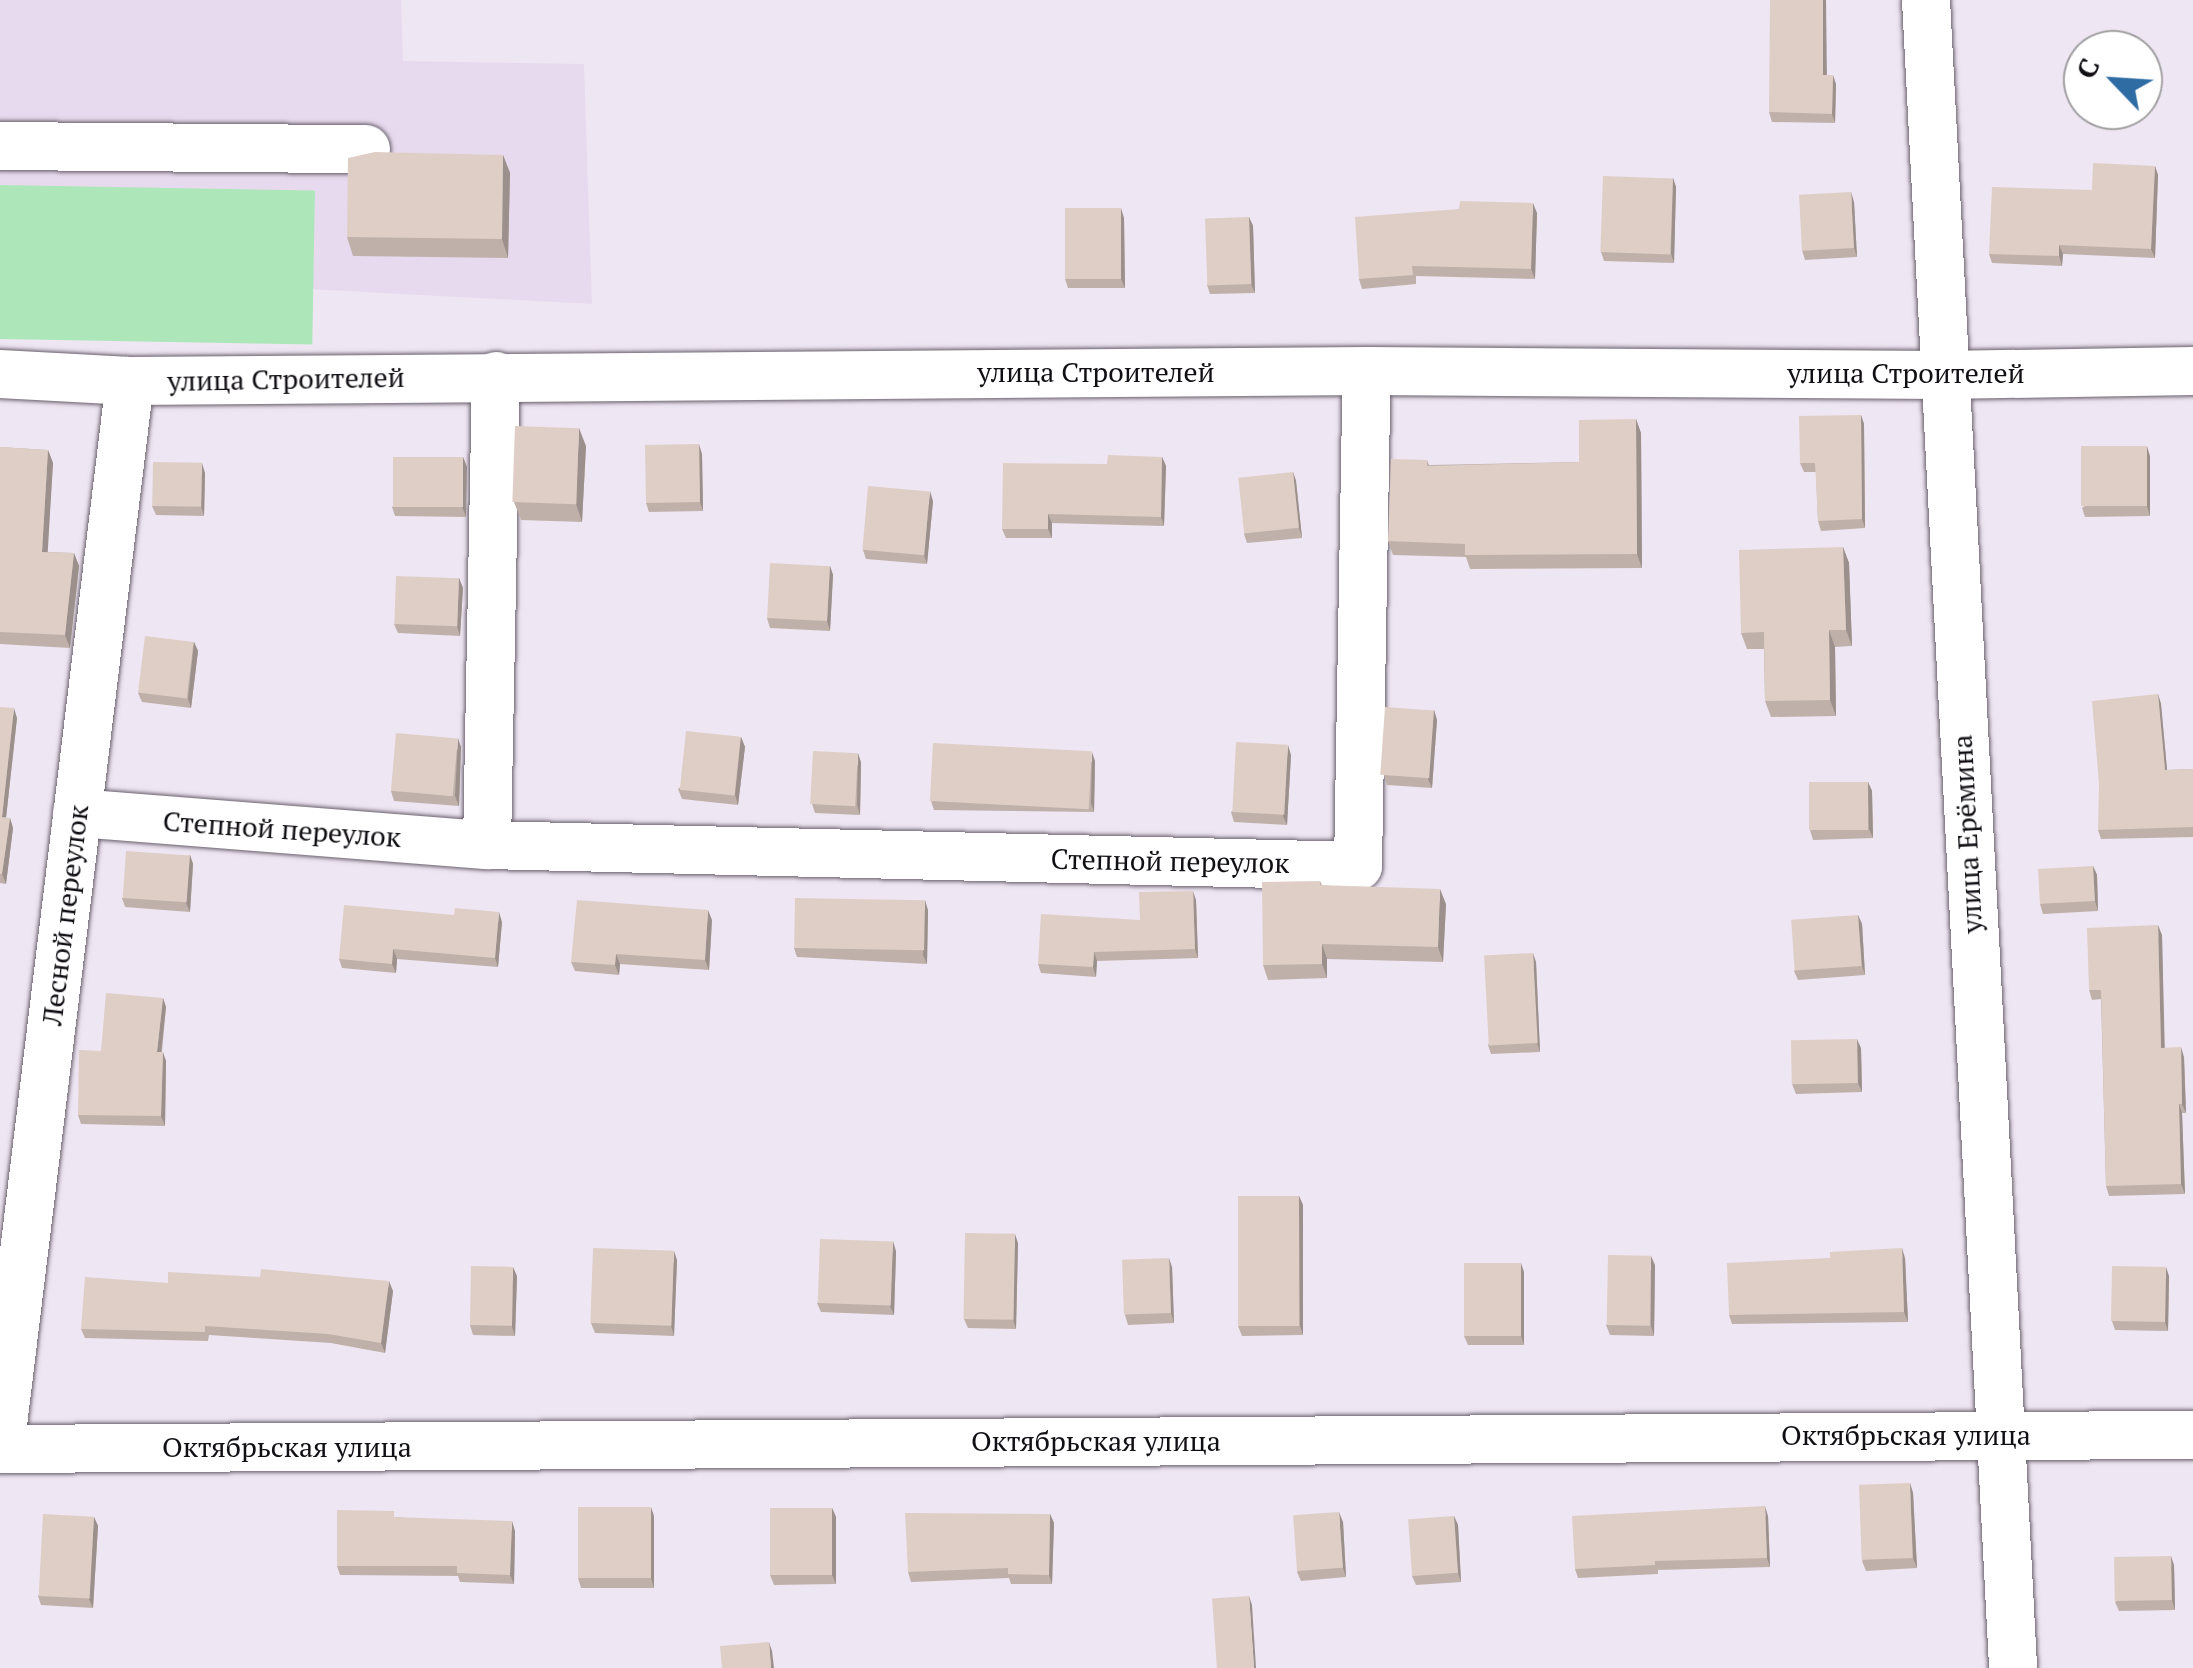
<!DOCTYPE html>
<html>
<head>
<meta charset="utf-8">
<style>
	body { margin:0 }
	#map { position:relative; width:2193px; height:1668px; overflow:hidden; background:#efe6f3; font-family:"PT Serif",serif }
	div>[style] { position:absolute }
	.built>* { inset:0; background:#e8daee }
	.green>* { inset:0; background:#ade7b9; transform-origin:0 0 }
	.roads { filter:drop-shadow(0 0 2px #68606c) drop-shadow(0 0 2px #68606c) }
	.minor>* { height:48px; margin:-24px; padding:0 24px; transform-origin:24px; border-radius:24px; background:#fff }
	.wall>* { inset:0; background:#bfb1aa }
	.shaded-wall>* { inset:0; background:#9b908b }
	.building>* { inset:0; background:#decec6; transform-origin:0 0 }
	span { translate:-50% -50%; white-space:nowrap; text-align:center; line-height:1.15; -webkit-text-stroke:9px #fff; paint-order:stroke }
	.street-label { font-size:28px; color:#120f14 }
	.north { position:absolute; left:2063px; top:30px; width:100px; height:100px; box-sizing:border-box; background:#fff; border:2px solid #a09fa1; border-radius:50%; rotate:295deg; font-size:28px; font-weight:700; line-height:40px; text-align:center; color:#120f14 }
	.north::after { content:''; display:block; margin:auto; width:35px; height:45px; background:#2e6ca3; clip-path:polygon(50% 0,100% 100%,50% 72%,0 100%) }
</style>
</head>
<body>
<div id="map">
	<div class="built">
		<div style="clip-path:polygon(0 0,401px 0,403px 61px,584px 64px,592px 304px,0 273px)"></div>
	</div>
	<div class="green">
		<div style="left:0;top:185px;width:315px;height:154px;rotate:1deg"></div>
	</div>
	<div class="roads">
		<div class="minor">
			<div style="left:1926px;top:0;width:1670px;rotate:87.01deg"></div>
			<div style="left:0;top:146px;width:366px;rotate:0.5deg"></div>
			<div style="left:0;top:374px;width:130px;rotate:3.1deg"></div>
			<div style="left:130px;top:381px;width:1237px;rotate:-0.46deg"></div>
			<div style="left:1367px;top:371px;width:576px;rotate:0.4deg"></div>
			<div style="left:1943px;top:375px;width:250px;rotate:-0.9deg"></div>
			<div style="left:77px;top:813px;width:411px;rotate:4.5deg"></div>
			<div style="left:487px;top:845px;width:871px;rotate:1.38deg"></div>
			<div style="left:1358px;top:866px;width:495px;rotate:-89deg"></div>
			<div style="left:487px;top:845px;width:469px;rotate:-88.9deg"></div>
			<div style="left:0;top:1449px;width:2193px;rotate:-0.37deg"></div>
			<div style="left:0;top:1449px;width:1076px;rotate:-83.06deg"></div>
		</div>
	</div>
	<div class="wall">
		<div style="clip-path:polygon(1827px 75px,1836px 84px,1835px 123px,1772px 122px,1769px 112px)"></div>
		<div style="clip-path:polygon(503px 155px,510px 173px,508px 258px,353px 256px,347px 237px)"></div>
		<div style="clip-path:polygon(2155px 166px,2158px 175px,2155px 258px,2063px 254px,2062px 266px,1992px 263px,1989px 254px)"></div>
		<div style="clip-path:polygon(1673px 178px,1676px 187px,1674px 263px,1604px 261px,1601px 252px)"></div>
		<div style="clip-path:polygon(1854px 202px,1857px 257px,1805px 260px,1802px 250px)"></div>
		<div style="clip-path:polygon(1537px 213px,1535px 279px,1416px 276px,1416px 284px,1362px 289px,1359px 279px)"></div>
		<div style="clip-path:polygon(1249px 217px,1253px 226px,1255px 293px,1210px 294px,1207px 285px)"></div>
		<div style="clip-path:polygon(1124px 218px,1125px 288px,1068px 288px,1065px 279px)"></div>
		<div style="clip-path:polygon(1861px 415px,1864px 424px,1865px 528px,1821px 531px,1818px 521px,1816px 472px,1804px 472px,1800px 463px)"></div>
		<div style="clip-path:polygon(1636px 419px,1641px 433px,1642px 568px,1470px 569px,1466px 557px,1393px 555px,1388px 541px,1427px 460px,1429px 465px,1579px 462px)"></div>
		<div style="clip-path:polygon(586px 446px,582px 522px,521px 520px,514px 502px)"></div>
		<div style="clip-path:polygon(0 447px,48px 450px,53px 463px,47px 552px,74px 553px,79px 566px,70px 648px,0 644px)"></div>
		<div style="clip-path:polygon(702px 454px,703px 511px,649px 512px,646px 503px)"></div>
		<div style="clip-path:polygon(2150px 456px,2150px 516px,2085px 517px,2082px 508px)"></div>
		<div style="clip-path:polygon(463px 457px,467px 467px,466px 517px,395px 516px,392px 507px)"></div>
		<div style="clip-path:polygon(1162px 457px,1166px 466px,1164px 526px,1052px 523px,1052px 538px,1006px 538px,1002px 529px,1107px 464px)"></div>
		<div style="clip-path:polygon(1293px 472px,1296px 481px,1302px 538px,1247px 543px,1244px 534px)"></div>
		<div style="clip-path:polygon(205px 473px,204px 516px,156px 515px,152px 506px)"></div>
		<div style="clip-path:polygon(933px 501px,927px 564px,866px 559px,863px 550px)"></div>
		<div style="clip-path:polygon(1843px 547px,1849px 563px,1852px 646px,1835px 647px,1836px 716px,1771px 717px,1765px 701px,1764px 649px,1747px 649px,1741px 633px)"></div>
		<div style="clip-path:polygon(830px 566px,833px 575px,830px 631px,770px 628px,767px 618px)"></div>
		<div style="clip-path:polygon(459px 578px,463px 588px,460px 636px,398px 633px,394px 624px)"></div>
		<div style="clip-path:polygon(194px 642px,198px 651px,191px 708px,142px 702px,138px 693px)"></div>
		<div style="clip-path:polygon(2158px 694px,2161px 704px,2167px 770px,2193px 769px,2193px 837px,2101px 839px,2098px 830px)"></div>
		<div style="clip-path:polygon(0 707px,17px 718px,6px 818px,10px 818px,13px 828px,6px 884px,0 883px)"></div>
		<div style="clip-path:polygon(1434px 710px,1437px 720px,1432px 788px,1387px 785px,1384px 775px)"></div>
		<div style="clip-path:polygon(741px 737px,745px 747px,738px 805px,682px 799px,678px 789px)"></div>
		<div style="clip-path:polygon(461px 747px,459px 806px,394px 801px,391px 791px)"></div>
		<div style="clip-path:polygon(1291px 755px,1287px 825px,1234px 822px,1231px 812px)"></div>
		<div style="clip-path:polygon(1095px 761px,1094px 812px,934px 810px,931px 801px)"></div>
		<div style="clip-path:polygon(861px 762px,860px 815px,815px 813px,812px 804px)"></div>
		<div style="clip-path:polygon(1868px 782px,1872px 791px,1873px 838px,1813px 840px,1810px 830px)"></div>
		<div style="clip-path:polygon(190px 855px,193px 864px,190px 912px,125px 907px,122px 898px)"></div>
		<div style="clip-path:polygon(2093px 866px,2097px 875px,2098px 911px,2043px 914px,2040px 904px)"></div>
		<div style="clip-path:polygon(1320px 881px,1322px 885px,1446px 904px,1443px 962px,1327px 959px,1327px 978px,1268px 980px,1263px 965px)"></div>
		<div style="clip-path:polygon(1196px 900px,1198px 958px,1097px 961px,1096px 977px,1041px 973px,1038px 964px,1140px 920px)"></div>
		<div style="clip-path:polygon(928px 910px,927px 964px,797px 957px,794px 948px)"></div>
		<div style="clip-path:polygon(1858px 915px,1862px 924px,1865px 975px,1798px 980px,1794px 971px)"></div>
		<div style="clip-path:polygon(712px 920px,709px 970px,620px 964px,619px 975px,575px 971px,571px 962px)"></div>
		<div style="clip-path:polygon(502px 922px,498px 967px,397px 959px,396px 973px,342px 968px,339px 959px)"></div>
		<div style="clip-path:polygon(2162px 935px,2164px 1048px,2184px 1057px,2186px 1113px,2182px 1113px,2185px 1194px,2109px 1196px,2106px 1186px,2101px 999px,2092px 1000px,2089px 990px)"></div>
		<div style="clip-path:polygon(1536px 962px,1540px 1052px,1491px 1054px,1488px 1045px)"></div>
		<div style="clip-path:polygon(163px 998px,166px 1007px,162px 1052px,166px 1061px,165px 1126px,81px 1124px,78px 1115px,101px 1051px)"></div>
		<div style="clip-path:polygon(1861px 1048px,1862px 1092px,1796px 1094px,1792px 1084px)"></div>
		<div style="clip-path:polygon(1299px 1196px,1303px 1205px,1303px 1335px,1242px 1336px,1238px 1326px)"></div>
		<div style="clip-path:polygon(1018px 1243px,1016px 1329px,968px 1328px,964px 1319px)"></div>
		<div style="clip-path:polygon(896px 1251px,894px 1315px,821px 1312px,817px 1303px)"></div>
		<div style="clip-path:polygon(1905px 1258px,1908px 1322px,1732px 1324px,1729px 1315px)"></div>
		<div style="clip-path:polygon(677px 1260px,674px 1336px,595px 1333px,591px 1323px)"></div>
		<div style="clip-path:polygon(1655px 1265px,1654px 1336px,1610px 1335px,1606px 1325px)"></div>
		<div style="clip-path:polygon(1172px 1267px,1174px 1323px,1128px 1325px,1125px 1315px)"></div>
		<div style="clip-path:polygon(1524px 1272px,1524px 1345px,1468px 1345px,1464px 1336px)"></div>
		<div style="clip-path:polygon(517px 1276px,515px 1336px,473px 1335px,470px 1325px)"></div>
		<div style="clip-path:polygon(2169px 1276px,2168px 1331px,2115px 1330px,2112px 1321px)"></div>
		<div style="clip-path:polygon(168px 1283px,393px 1291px,385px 1353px,331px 1343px,209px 1335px,208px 1341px,85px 1338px,81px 1329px)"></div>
		<div style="clip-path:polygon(1910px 1483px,1913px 1493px,1917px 1568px,1866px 1571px,1862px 1561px)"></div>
		<div style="clip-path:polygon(832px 1508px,836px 1517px,836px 1584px,774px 1585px,770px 1575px)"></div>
		<div style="clip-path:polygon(1050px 1514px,1054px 1523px,1052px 1584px,1011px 1584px,1009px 1578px,911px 1582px,908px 1572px)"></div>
		<div style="clip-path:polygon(654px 1516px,654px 1588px,581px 1588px,578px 1578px)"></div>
		<div style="clip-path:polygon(1454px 1516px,1458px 1525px,1461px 1582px,1416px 1585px,1412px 1576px)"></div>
		<div style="clip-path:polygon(1768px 1516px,1770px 1567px,1658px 1570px,1658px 1574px,1578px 1578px,1575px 1569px)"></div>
		<div style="clip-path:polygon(94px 1517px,98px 1526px,93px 1608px,41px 1605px,38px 1596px)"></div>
		<div style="clip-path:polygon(396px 1517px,515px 1531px,514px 1584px,460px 1582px,458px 1576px,340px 1575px,337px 1566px)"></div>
		<div style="clip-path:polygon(1343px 1522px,1346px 1577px,1301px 1581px,1297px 1572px)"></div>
		<div style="clip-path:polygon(2174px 1565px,2175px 1610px,2119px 1611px,2115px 1602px)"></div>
	</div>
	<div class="shaded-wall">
		<div style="clip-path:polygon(1823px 0,1826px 0,1827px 84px,1823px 75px)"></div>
		<div style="clip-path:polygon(1833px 75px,1836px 84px,1835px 123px,1832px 114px)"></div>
		<div style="clip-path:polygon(503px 155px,510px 173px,508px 258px,502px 239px)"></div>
		<div style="clip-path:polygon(2155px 166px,2158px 175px,2155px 258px,2151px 249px)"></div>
		<div style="clip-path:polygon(1673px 178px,1676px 187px,1674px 263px,1671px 253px)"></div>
		<div style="clip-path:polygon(1851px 192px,1854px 202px,1857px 257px,1854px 248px)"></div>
		<div style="clip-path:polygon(1533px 203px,1537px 213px,1535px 279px,1531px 269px)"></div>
		<div style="clip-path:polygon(1121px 208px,1124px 218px,1125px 288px,1121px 279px)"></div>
		<div style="clip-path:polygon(1249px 217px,1253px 226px,1255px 293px,1251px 284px)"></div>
		<div style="clip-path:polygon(2059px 245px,2063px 254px,2062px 266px,2059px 256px)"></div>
		<div style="clip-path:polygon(1861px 415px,1864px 424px,1865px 528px,1862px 519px)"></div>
		<div style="clip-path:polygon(1636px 419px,1641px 433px,1642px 568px,1637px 554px)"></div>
		<div style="clip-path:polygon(579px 428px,586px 446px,582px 522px,576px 504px)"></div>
		<div style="clip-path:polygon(699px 444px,702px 454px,703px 511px,700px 502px)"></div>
		<div style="clip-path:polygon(2147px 446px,2150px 456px,2150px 516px,2147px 506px)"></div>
		<div style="clip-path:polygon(48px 450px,53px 463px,47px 564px,42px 552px)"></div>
		<div style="clip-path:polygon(463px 457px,467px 467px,466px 517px,462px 507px)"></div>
		<div style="clip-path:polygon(1162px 457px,1166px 466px,1164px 526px,1161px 517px)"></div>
		<div style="clip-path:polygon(202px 463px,205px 473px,204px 516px,201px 506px)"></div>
		<div style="clip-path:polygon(1293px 472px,1296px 481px,1302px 538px,1299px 528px)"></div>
		<div style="clip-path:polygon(930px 491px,933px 501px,927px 564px,924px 555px)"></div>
		<div style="clip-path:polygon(1048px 514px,1052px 523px,1052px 538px,1048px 529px)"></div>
		<div style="clip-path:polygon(1843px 547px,1849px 563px,1852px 646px,1846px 630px)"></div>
		<div style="clip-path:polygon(74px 553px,79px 566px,70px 648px,65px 635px)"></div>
		<div style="clip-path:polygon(830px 566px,833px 575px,830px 631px,827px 621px)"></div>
		<div style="clip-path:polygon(459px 578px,463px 588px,460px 636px,457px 626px)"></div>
		<div style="clip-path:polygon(1829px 630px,1835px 647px,1836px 716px,1830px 700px)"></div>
		<div style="clip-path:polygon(194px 642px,198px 651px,191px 708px,188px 699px)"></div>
		<div style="clip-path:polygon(2158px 694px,2161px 704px,2168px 780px,2165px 770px)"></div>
		<div style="clip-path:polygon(14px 708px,17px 718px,5px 827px,2px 817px)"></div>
		<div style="clip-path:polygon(1434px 710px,1437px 720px,1432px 788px,1428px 779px)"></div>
		<div style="clip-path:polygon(741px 737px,745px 747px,738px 805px,735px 795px)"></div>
		<div style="clip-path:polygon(458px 738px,461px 747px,459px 806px,455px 796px)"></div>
		<div style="clip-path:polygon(1288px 745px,1291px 755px,1287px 825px,1283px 816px)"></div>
		<div style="clip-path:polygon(1092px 752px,1095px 761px,1094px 812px,1091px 803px)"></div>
		<div style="clip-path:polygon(858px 753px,861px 762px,860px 815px,857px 805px)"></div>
		<div style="clip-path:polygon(1868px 782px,1872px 791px,1873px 838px,1869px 829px)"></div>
		<div style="clip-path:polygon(10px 818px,13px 828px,6px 884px,2px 874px)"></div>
		<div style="clip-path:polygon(190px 855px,193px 864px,190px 912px,186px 903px)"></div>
		<div style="clip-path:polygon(2093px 866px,2097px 875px,2098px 911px,2095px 901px)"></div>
		<div style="clip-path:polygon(1440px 889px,1446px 904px,1443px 962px,1438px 947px)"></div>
		<div style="clip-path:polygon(1193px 891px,1196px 900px,1198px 958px,1195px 949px)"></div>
		<div style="clip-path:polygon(925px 900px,928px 910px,927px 964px,923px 955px)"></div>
		<div style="clip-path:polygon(708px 910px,712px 920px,709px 970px,705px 960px)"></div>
		<div style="clip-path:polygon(499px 912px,502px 922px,498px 967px,495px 958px)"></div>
		<div style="clip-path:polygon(1858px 915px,1862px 924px,1865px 975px,1862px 966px)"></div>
		<div style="clip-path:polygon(2158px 925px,2162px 935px,2165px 1058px,2161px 1048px)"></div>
		<div style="clip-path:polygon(1322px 944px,1327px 959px,1327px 978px,1322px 964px)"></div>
		<div style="clip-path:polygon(393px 949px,397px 959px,396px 973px,392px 964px)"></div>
		<div style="clip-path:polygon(1094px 952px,1097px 961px,1096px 977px,1093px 967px)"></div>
		<div style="clip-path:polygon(1533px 953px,1536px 962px,1540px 1052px,1537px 1043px)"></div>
		<div style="clip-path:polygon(616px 954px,620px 964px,619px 975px,615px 965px)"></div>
		<div style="clip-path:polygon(163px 998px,166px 1007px,160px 1061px,157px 1052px)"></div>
		<div style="clip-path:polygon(1857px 1039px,1861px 1048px,1862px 1092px,1858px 1083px)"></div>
		<div style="clip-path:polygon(2181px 1047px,2184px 1057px,2186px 1113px,2182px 1104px)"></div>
		<div style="clip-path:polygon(163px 1052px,166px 1061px,165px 1126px,161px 1116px)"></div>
		<div style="clip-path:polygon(2179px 1104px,2182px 1113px,2185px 1194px,2181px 1184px)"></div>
		<div style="clip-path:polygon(1299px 1196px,1303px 1205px,1303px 1335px,1300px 1326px)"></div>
		<div style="clip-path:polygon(1015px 1234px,1018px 1243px,1016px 1329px,1013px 1319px)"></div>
		<div style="clip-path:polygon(893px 1241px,896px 1251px,894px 1315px,890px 1306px)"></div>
		<div style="clip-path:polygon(1902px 1248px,1905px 1258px,1908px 1322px,1904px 1312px)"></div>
		<div style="clip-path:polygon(674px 1251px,677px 1260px,674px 1336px,671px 1326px)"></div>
		<div style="clip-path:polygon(1651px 1256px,1655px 1265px,1654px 1336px,1651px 1326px)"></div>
		<div style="clip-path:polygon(1169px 1258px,1172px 1267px,1174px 1323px,1171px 1313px)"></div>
		<div style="clip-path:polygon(1521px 1263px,1524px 1272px,1524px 1345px,1521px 1336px)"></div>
		<div style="clip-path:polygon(513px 1267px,517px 1276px,515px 1336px,512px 1327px)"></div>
		<div style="clip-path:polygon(2166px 1267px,2169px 1276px,2168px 1331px,2165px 1322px)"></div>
		<div style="clip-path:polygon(389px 1281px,393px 1291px,385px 1353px,381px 1343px)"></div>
		<div style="clip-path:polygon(1910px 1483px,1913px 1493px,1917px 1568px,1913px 1558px)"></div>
		<div style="clip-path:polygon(1765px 1506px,1768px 1516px,1770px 1567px,1767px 1558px)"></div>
		<div style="clip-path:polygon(651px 1507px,654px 1516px,654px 1588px,651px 1578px)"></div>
		<div style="clip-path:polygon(832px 1508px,836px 1517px,836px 1584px,832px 1575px)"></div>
		<div style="clip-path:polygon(1339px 1512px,1343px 1522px,1346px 1577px,1343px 1568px)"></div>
		<div style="clip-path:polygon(1050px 1514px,1054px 1523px,1052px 1584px,1049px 1575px)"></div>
		<div style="clip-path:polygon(1454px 1516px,1458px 1525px,1461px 1582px,1458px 1573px)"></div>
		<div style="clip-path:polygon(94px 1517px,98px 1526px,93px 1608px,89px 1599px)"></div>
		<div style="clip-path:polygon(512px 1521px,515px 1531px,514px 1584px,510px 1575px)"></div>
		<div style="clip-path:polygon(2171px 1556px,2174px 1565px,2175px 1610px,2172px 1600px)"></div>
		<div style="clip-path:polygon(1249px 1596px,1252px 1605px,1256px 1668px,1254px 1668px)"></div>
		<div style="clip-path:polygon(769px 1642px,772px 1651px,774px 1668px,771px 1668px)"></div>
	</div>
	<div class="building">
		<div style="clip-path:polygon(1770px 0,1823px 0,1823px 75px,1833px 75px,1832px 114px,1769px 112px)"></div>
		<div style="clip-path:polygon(375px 152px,503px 155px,502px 239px,347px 237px,348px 158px)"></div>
		<div style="clip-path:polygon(2093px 163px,2155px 166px,2151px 249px,2059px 245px,2059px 256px,1989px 254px,1992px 187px,2092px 190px)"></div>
		<div style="left:1603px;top:176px;width:70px;height:76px;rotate:2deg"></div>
		<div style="left:1851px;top:192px;width:56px;height:52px;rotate:87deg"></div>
		<div style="clip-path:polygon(1460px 201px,1533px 203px,1531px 269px,1412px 266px,1413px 275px,1359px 279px,1355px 217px,1459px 209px)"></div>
		<div style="left:1121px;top:208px;width:71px;height:56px;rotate:90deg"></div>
		<div style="left:1249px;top:217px;width:67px;height:44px;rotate:88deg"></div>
		<div style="clip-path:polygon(1861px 415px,1862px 519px,1818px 521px,1815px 463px,1800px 463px,1799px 416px)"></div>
		<div style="clip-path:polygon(1636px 419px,1637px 554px,1465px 555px,1465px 544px,1388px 541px,1391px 459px,1427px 460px,1427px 466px,1579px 462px,1579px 420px)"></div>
		<div style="left:515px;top:426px;width:64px;height:76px;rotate:2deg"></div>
		<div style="left:699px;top:444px;width:58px;height:54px;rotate:89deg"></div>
		<div style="left:2147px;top:446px;width:60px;height:66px;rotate:90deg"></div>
		<div style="clip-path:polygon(0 447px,48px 450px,42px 552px,74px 553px,65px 635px,0 632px)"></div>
		<div style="clip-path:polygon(1108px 455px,1162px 457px,1161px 517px,1048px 514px,1048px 529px,1002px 529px,1003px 463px,1107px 464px)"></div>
		<div style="left:393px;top:457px;width:70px;height:50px"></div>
		<div style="left:153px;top:462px;width:49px;height:44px;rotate:1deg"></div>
		<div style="left:1293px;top:472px;width:56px;height:55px;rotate:84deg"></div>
		<div style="left:868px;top:486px;width:62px;height:64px;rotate:5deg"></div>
		<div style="clip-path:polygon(1843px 547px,1846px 630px,1829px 630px,1830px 700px,1765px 701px,1764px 632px,1741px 633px,1739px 550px)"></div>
		<div style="left:770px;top:563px;width:60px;height:55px;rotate:3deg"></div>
		<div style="left:396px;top:576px;width:63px;height:48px;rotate:2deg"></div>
		<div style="left:145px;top:636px;width:49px;height:57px;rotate:7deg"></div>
		<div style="clip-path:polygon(2158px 694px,2165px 770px,2193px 769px,2193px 827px,2098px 830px,2099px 784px,2092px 701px)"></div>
		<div style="clip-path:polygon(0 707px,14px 708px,2px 817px,10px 818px,2px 874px,0 874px)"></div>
		<div style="left:1385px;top:707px;width:49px;height:68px;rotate:4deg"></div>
		<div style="left:686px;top:731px;width:55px;height:59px;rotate:6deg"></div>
		<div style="left:396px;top:733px;width:62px;height:58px;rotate:5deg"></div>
		<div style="left:1236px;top:742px;width:52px;height:70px;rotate:3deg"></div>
		<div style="left:933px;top:743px;width:159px;height:58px;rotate:3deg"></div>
		<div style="left:813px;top:751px;width:45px;height:53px;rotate:3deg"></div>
		<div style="left:1809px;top:782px;width:59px;height:48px"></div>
		<div style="left:126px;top:851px;width:64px;height:47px;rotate:4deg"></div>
		<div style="left:2093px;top:866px;width:35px;height:55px;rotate:87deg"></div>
		<div style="clip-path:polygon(1320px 881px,1320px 885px,1440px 889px,1438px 947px,1322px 944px,1322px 964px,1263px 965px,1262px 882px)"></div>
		<div style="clip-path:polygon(1193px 891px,1195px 949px,1094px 952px,1093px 967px,1038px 964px,1041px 914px,1140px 920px,1139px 892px)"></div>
		<div style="left:795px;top:898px;width:130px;height:50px;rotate:1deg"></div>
		<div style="clip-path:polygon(577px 900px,708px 910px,705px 960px,616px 954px,615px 965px,571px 962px)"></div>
		<div style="clip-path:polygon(344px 905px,454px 915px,455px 908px,499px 912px,495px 958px,393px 949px,392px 964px,339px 959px)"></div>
		<div style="left:1858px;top:915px;width:51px;height:67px;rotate:86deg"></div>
		<div style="clip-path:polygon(2158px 925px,2161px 1048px,2181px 1047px,2182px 1104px,2179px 1104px,2181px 1184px,2106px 1186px,2101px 990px,2089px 990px,2087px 928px)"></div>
		<div style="left:1533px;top:953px;width:90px;height:49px;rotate:87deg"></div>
		<div style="clip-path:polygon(106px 993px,163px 998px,157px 1052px,163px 1052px,161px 1116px,78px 1115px,79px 1050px,101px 1051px)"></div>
		<div style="left:1857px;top:1039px;width:44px;height:66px;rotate:89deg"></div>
		<div style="left:1238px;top:1196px;width:61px;height:130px"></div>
		<div style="left:965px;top:1233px;width:50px;height:86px;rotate:1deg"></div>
		<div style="left:820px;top:1239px;width:73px;height:64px;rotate:2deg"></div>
		<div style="left:593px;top:1248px;width:81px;height:75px;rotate:2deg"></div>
		<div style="clip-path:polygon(1902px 1248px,1904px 1312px,1729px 1315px,1727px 1263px,1830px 1258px,1830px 1252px)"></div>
		<div style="left:1608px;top:1255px;width:43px;height:70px;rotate:1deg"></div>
		<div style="left:1169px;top:1258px;width:55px;height:47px;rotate:88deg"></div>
		<div style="left:1464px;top:1263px;width:57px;height:73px"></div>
		<div style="left:471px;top:1266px;width:42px;height:59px;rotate:1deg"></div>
		<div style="left:2112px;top:1266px;width:54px;height:55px;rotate:1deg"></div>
		<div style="clip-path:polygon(261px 1269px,389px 1281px,381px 1343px,328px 1334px,205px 1326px,205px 1332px,81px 1329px,85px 1277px,168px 1283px,168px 1272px,260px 1277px)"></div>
		<div style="left:1910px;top:1483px;width:75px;height:51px;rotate:88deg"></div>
		<div style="clip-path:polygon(1765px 1506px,1767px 1558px,1655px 1561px,1655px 1565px,1575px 1569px,1572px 1516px)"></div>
		<div style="left:578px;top:1507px;width:73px;height:71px"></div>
		<div style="left:770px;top:1508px;width:62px;height:67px"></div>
		<div style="clip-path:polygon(337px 1510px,394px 1511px,394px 1517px,512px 1521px,510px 1575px,457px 1573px,457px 1566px,337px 1566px)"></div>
		<div style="left:1339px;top:1512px;width:56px;height:46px;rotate:86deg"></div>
		<div style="clip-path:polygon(905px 1513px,1050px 1514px,1049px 1575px,1008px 1574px,1008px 1568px,908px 1572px)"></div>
		<div style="left:43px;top:1514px;width:51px;height:82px;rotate:3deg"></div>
		<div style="left:1454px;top:1516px;width:57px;height:46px;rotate:86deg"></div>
		<div style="left:2171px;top:1556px;width:44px;height:57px;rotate:89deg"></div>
		<div style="left:1249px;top:1596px;width:72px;height:37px;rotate:86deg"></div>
		<div style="clip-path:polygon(769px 1642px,771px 1668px,722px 1668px,720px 1646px)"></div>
	</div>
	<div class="street-label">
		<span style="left:1096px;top:372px">улица Строителей</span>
		<span style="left:1906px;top:373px">улица Строителей</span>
		<span style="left:286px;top:379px;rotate:-1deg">улица Строителей</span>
		<span style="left:282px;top:829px;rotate:4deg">Степной переулок</span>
		<span style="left:1967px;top:834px;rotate:-93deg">улица Ерёмина</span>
		<span style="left:1170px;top:861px;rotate:1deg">Степной переулок</span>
		<span style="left:65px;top:915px;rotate:-83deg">Лесной переулок</span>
		<span style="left:1906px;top:1435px">Октябрьская улица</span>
		<span style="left:1096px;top:1441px">Октябрьская улица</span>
		<span style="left:287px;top:1447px">Октябрьская улица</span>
	</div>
	<div class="north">С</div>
</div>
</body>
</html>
